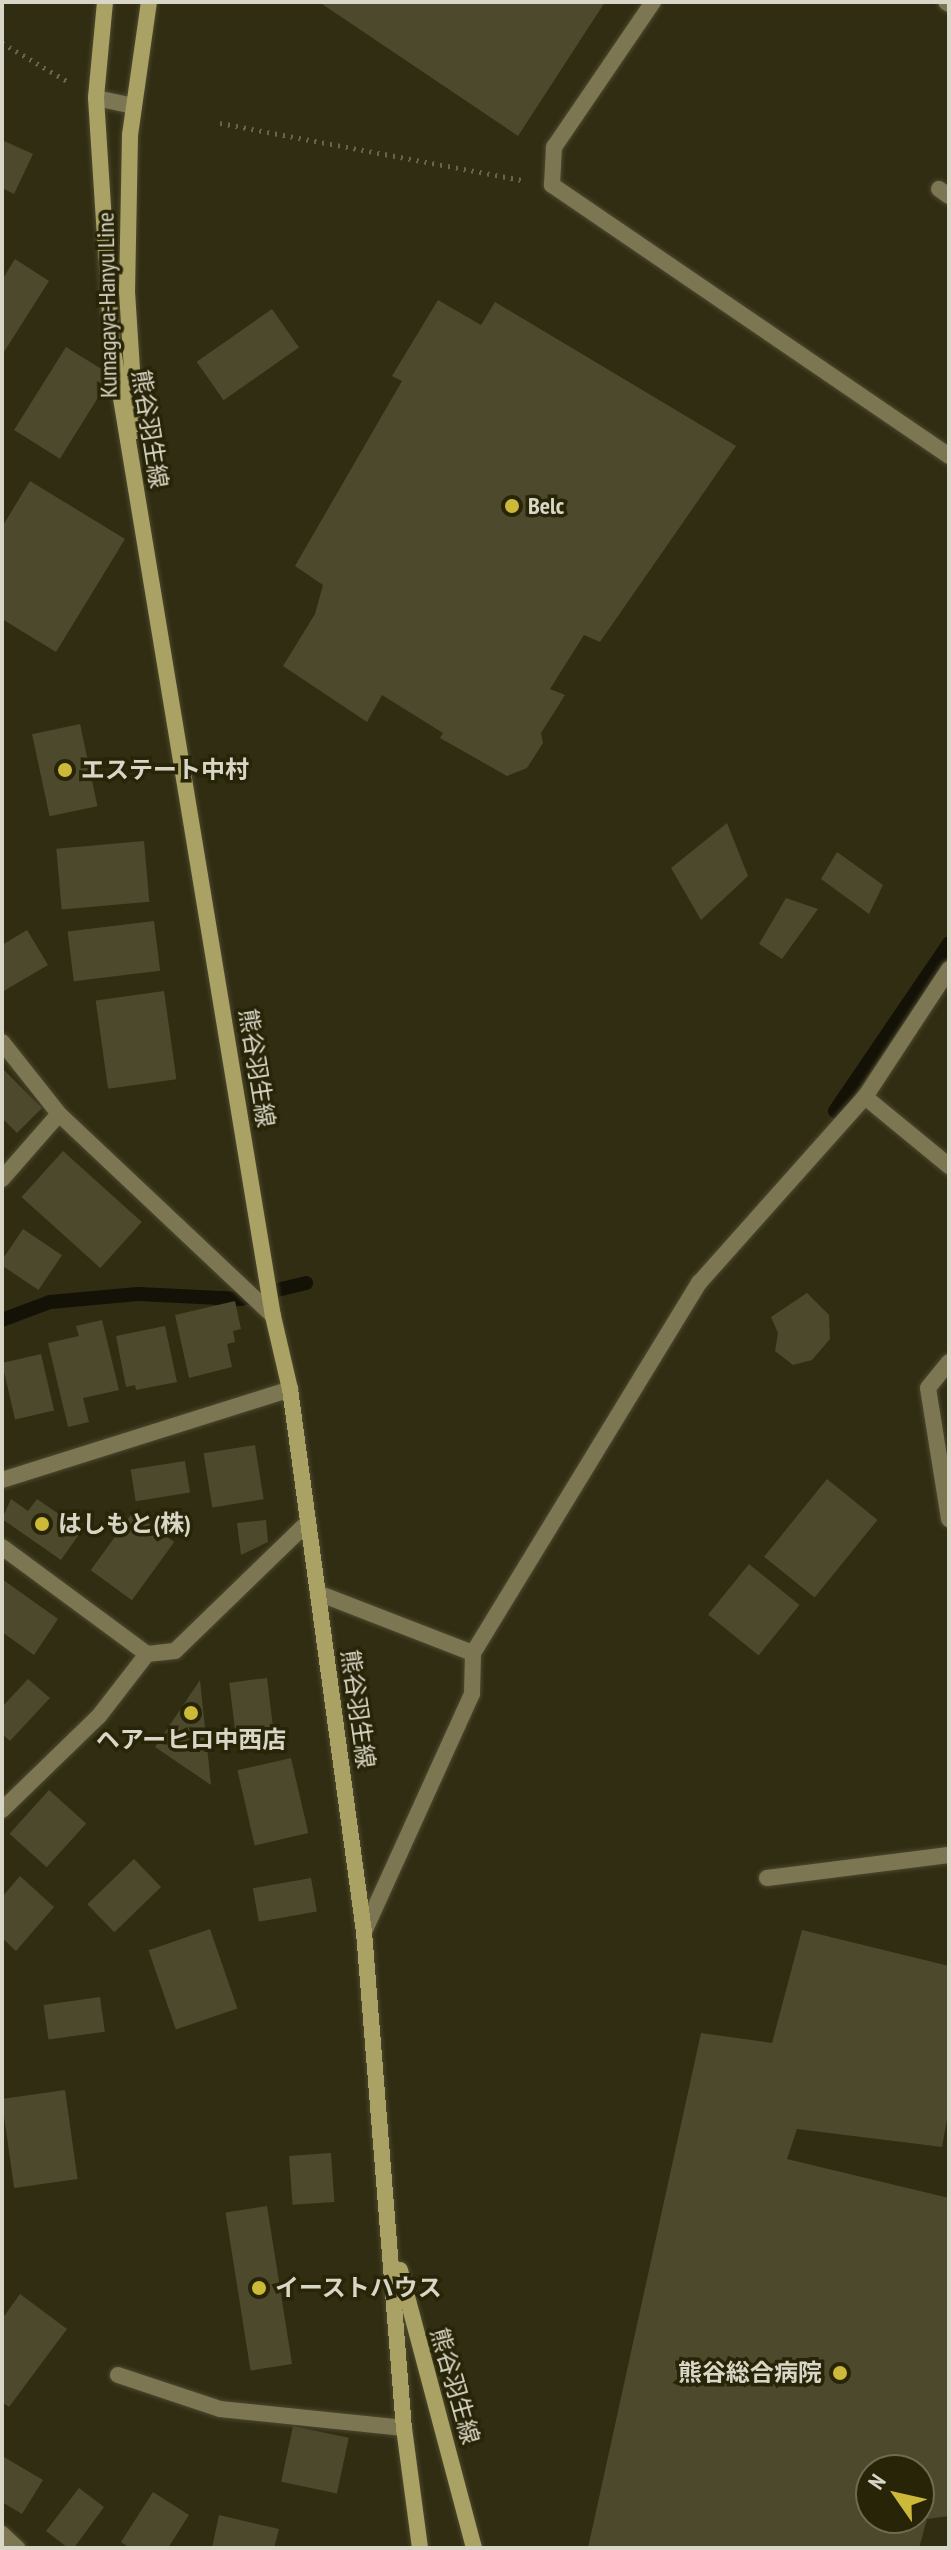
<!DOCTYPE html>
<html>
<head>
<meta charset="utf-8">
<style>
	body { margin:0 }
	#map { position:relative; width:951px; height:2550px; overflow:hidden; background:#312d12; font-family:"PT Sans Narrow","Noto Sans JP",sans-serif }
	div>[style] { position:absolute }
	.stream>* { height:14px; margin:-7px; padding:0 7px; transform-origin:7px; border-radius:7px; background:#141206 }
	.building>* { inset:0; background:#4d492d; transform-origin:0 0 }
	.path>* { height:5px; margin-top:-2.5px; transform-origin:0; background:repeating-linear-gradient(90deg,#68654e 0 2px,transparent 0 8px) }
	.roads { filter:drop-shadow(0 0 2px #4c482f) drop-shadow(0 0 2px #4c482f) }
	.lane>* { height:16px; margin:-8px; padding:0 8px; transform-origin:8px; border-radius:8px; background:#7c7752 }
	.street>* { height:16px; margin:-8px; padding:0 8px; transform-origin:8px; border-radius:8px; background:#7c7752 }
	.secondary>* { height:16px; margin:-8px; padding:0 8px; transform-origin:8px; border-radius:8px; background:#aaa164 }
	.dots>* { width:22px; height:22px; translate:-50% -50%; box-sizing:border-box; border:4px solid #282408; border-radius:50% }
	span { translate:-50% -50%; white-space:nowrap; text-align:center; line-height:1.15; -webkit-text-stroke:7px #282408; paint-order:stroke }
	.street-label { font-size:24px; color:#d8d6c6 }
	.poi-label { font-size:24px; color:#d8d6c6; font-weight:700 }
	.left { translate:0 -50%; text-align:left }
	.right { translate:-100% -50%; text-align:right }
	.frame { position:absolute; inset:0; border:4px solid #d8d6c6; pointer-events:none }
	.north { position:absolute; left:855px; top:2454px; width:80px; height:80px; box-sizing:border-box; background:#282408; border:2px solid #6e6b54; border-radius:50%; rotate:304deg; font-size:22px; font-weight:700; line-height:32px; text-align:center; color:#d8d6c6 }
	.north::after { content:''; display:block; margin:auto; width:28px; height:36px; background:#ccb939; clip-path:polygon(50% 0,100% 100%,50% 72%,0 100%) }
</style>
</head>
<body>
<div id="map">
	<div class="stream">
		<div style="left:835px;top:1111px;width:203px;rotate:-55.8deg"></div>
		<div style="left:2px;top:1320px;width:51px;rotate:-20.6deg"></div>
		<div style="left:50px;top:1302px;width:88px;rotate:-5.2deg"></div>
		<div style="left:138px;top:1294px;width:103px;rotate:2.8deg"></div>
		<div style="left:241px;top:1299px;width:67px;rotate:-13.8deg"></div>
	</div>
	<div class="building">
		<div style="clip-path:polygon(319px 2px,605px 2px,518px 136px)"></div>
		<div style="clip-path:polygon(2px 140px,33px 154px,14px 194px,2px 188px)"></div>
		<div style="clip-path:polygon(15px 259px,49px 281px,2px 355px,2px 280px)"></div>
		<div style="clip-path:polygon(438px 300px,481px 325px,495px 302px,736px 446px,600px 642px,584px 635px,550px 689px,565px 695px,541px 733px,543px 743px,527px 768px,507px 776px,440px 738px,443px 733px,382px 695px,367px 722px,283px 666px,315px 614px,323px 585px,295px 566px,402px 381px,392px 376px)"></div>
		<div style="left:272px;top:309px;width:47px;height:92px;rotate:55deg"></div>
		<div style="left:66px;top:347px;width:54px;height:98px;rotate:32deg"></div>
		<div style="clip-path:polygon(30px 481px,125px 539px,56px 652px,2px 619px,2px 527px)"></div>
		<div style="left:80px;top:724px;width:84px;height:49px;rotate:78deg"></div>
		<div style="clip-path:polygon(727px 823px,748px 876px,701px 920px,671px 868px)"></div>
		<div style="left:144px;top:841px;width:61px;height:88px;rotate:85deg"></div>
		<div style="clip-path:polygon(837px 852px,883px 885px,869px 914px,821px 879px)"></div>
		<div style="clip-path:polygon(786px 898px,818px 909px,782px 959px,759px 944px)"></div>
		<div style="left:154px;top:921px;width:50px;height:87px;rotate:83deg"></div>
		<div style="clip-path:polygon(27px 930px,48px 965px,2px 992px,2px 945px)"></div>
		<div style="left:164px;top:991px;width:89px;height:69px;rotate:82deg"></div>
		<div style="clip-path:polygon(2px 1068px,42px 1108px,17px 1133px,2px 1118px)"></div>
		<div style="left:63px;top:1151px;width:106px;height:62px;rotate:42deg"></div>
		<div style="left:23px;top:1229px;width:47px;height:42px;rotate:34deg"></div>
		<div style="clip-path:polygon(807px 1293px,829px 1315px,830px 1339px,812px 1360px,793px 1365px,775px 1351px,778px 1333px,771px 1317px)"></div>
		<div style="clip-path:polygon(235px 1301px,241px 1329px,233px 1331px,235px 1342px,227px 1344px,232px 1367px,189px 1378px,175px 1315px)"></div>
		<div style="clip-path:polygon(102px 1320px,119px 1390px,83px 1398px,89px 1422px,68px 1427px,48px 1343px,79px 1336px,76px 1326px)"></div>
		<div style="clip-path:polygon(165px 1326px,177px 1382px,136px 1390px,135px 1385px,126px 1387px,116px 1336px)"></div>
		<div style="left:41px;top:1354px;width:58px;height:40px;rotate:77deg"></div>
		<div style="left:255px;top:1445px;width:55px;height:52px;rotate:81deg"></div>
		<div style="left:185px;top:1461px;width:32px;height:55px;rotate:81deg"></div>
		<div style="left:827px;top:1479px;width:65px;height:100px;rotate:39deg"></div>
		<div style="clip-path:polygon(11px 1499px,28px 1511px,37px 1499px,82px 1530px,61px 1560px,2px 1519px)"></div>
		<div style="left:133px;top:1512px;width:51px;height:72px;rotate:36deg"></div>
		<div style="clip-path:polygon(266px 1520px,268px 1542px,241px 1555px,237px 1523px)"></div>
		<div style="left:749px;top:1564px;width:65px;height:65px;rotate:39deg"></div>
		<div style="clip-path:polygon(2px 1579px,58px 1619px,34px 1655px,2px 1632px)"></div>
		<div style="left:267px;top:1678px;width:61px;height:38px;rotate:83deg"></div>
		<div style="clip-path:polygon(28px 1679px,50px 1698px,10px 1741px,2px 1734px,2px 1707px)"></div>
		<div style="clip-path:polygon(200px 1680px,211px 1785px,155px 1747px)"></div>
		<div style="left:291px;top:1758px;width:77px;height:55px;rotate:77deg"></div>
		<div style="left:49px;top:1790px;width:50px;height:59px;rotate:42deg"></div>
		<div style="left:134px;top:1859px;width:39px;height:65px;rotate:46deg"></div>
		<div style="clip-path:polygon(20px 1876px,54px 1907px,16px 1951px,2px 1938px,2px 1897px)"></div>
		<div style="left:311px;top:1878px;width:34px;height:59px;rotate:80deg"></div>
		<div style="left:210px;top:1929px;width:84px;height:65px;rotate:71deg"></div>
		<div style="clip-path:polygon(evenodd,802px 1930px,949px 1966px,949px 2108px,942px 2147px,797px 2129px,787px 2159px,949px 2198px,949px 2516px,927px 2519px,919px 2548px,588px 2548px,701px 2033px,772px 2043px,802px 1930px,871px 2470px,919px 2470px,919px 2518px,871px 2518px,871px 2470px)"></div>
		<div style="left:100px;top:1997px;width:35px;height:57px;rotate:82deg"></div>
		<div style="left:65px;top:2090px;width:90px;height:64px;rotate:82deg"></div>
		<div style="left:331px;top:2153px;width:49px;height:42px;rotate:86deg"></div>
		<div style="left:267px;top:2206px;width:160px;height:42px;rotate:81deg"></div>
		<div style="clip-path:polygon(20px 2294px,67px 2329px,9px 2407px,2px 2402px,2px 2319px)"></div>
		<div style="left:293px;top:2426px;width:57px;height:57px;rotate:12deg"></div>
		<div style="clip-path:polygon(4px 2457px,43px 2480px,22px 2514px,2px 2502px)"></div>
		<div style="clip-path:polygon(79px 2488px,104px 2507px,74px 2548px,68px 2548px,46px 2531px)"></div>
		<div style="clip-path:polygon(153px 2492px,189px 2515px,168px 2548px,130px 2548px,121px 2542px)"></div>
		<div style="clip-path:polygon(219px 2515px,279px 2529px,274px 2548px,212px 2548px)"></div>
	</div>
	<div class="path">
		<div style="left:2px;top:43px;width:75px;rotate:30.3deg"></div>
		<div style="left:220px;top:123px;width:307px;rotate:10.7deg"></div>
	</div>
	<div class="roads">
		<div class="lane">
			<div style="left:946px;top:2px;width:4px;rotate:34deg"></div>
			<div style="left:939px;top:189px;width:12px;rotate:35deg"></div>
			<div style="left:2px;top:1179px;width:86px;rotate:-48.8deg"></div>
			<div style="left:364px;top:1932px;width:261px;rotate:-65.6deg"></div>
			<div style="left:472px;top:1694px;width:41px;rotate:-88.6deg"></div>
			<div style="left:118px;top:2375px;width:108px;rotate:18.4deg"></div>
			<div style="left:220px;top:2409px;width:185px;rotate:5.9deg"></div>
			<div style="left:2px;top:2534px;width:21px;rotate:43deg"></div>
		</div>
		<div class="street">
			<div style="left:653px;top:2px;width:176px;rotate:124.3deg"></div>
			<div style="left:554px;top:147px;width:38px;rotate:93deg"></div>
			<div style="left:552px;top:185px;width:481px;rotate:34.3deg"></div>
			<div style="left:96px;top:98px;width:38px;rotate:12deg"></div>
			<div style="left:2px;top:1042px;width:92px;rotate:51.6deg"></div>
			<div style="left:59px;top:1114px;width:294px;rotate:43.3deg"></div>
			<div style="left:865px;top:1097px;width:109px;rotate:39.4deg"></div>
			<div style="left:949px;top:1362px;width:33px;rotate:129deg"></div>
			<div style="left:928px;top:1388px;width:133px;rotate:80.9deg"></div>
			<div style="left:2px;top:1480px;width:302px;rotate:-17.5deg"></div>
			<div style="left:2px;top:1547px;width:180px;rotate:36.4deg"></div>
			<div style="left:147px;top:1654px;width:28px;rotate:-6deg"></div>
			<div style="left:175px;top:1651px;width:181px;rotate:-44.1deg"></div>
			<div style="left:318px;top:1593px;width:166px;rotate:21.2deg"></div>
			<div style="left:473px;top:1653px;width:434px;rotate:-58.6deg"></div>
			<div style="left:699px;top:1283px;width:249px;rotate:-48.3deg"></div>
			<div style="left:865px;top:1097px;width:153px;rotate:-56.7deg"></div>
			<div style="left:2px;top:1810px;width:135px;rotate:-44.1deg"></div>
			<div style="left:99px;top:1716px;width:78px;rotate:-52.3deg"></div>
			<div style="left:767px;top:1878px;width:183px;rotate:-7.2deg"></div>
		</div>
		<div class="secondary">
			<div style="left:105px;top:2px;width:96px;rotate:95.4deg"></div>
			<div style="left:96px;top:98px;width:247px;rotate:86.3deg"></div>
			<div style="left:112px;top:344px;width:985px;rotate:80.6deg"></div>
			<div style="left:273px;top:1316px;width:75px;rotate:76.9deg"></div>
			<div style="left:290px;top:1389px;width:548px;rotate:82.24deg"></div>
			<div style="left:364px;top:1932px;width:498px;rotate:85.4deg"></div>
			<div style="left:404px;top:2428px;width:121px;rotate:82.4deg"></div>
			<div style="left:136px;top:431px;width:139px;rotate:-93.7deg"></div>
			<div style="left:127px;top:292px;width:157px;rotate:-88.9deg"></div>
			<div style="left:130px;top:135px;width:134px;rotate:-81.9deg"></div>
			<div style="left:400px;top:2270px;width:288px;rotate:75.1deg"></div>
		</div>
	</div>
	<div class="dots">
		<div style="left:512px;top:506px;background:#ccb939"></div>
		<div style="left:65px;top:770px;background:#ccb939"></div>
		<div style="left:42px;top:1524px;background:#ccb939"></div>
		<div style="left:191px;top:1713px;background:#ccb939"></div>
		<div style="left:259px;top:2288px;background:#ccb939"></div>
		<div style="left:840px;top:2373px;background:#ccb939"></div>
	</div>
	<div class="street-label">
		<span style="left:107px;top:305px;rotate:-91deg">Kumagaya-Hanyu Line</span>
		<span style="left:150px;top:429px;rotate:81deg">熊谷羽生線</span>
		<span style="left:257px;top:1068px;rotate:81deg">熊谷羽生線</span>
		<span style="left:358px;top:1709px;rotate:82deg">熊谷羽生線</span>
		<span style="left:455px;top:2386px;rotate:74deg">熊谷羽生線</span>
	</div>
	<div class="poi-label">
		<span class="left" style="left:528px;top:506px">Belc</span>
		<span class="left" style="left:81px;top:770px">エステート中村</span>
		<span class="left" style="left:58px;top:1524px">はしもと(株)</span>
		<span style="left:191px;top:1740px">ヘアーヒロ中西店</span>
		<span class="left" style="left:275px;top:2288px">イーストハウス</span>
		<span class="right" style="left:822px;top:2373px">熊谷総合病院</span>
	</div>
	<div class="frame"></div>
	<div class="north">N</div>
</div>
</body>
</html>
